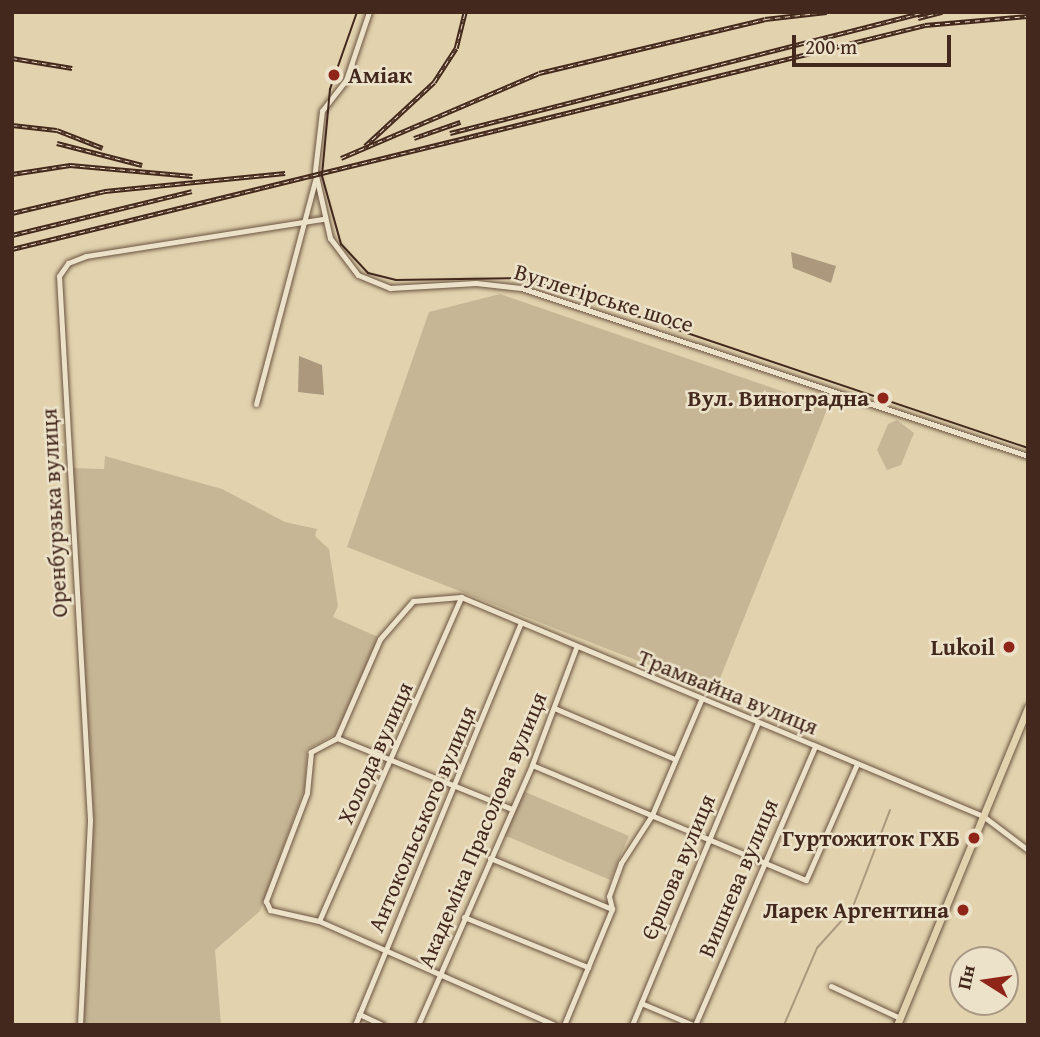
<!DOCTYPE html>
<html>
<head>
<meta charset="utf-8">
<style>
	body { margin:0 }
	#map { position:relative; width:1040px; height:1037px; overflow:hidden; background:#e2d3ae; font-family:"Gentium Book Plus",serif }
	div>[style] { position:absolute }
	.green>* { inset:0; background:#c7b695; transform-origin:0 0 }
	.water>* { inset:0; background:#ac997d }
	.stream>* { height:2px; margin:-1px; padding:0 1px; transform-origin:1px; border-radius:1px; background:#ac997d }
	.roads { filter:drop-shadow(0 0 2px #6b5341) drop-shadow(0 0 2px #6b5341) }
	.minor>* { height:5px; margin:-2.5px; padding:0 2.5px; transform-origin:2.5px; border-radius:2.5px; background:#ece2ca }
	.major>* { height:7px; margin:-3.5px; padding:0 3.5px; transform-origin:3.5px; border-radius:3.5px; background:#e2d3ae }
	.tram>* { height:2px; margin:-1px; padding:0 1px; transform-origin:1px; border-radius:1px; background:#43281d }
	.rail>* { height:4.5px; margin-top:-2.25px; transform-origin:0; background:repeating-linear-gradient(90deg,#ece2ca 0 5px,#43281d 0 10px); box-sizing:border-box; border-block:2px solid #43281d }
	.dots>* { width:19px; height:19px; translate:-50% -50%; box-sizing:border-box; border:4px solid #ece2ca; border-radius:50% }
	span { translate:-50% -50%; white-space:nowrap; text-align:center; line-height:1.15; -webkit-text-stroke:5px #ece2ca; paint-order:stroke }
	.poi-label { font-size:23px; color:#43281d; font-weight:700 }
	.left { translate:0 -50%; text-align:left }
	.right { translate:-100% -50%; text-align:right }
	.street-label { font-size:23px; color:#43281d }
	.frame { position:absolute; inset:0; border:14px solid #43281d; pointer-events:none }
	.north { position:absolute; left:949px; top:946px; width:70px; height:70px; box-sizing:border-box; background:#ece2ca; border:2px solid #a89885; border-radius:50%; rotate:282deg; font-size:19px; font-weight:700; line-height:28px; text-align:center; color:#43281d }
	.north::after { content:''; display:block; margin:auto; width:24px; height:32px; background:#8f2418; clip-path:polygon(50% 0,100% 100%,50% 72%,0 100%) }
	.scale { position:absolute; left:792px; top:35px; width:159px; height:32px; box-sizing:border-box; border:4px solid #43281d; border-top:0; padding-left:9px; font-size:21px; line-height:24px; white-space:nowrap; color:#43281d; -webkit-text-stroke:5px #ece2ca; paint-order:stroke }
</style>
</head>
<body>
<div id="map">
	<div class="green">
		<div style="clip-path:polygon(500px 294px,828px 407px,715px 691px,347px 547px,429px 312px)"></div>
		<div style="clip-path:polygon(897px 420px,914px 433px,901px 465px,887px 470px,877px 450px,888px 424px)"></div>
		<div style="clip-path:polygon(105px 456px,222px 489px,285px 522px,317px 529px,315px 536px,329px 549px,338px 606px,333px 617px,378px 637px,337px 733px,307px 750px,305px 787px,260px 911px,215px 950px,221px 1025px,83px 1025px,94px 819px,73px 468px,104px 469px)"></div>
		<div style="left:523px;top:791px;width:115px;height:48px;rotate:23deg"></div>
	</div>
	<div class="water">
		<div style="clip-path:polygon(791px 252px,836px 266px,831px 283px,793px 268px)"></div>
		<div style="clip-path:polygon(299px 356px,322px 365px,324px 395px,298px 392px)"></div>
	</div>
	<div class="stream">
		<div style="left:784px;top:1025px;width:84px;rotate:-66.8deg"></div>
		<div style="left:817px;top:948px;width:52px;rotate:-48.1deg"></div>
		<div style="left:852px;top:909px;width:106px;rotate:-69deg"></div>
	</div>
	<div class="roads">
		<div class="minor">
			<div style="left:369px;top:12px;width:72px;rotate:108.7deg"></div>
			<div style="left:346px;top:80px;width:39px;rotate:128deg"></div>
			<div style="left:322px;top:111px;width:60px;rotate:96.7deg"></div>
			<div style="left:315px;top:171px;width:69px;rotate:77.4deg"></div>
			<div style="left:330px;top:238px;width:46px;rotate:52.9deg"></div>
			<div style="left:358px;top:275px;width:35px;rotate:22deg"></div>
			<div style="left:390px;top:288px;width:86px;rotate:-3.3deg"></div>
			<div style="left:476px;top:283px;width:45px;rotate:6.3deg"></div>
			<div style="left:521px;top:288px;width:534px;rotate:18.33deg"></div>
			<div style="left:256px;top:404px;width:232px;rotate:-75.2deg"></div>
			<div style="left:461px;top:597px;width:48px;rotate:175.2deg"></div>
			<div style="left:413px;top:601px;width:50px;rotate:131deg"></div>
			<div style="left:380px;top:639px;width:108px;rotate:113.5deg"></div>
			<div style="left:337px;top:738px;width:30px;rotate:152deg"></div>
			<div style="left:311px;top:752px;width:41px;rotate:95.6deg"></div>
			<div style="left:307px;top:793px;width:116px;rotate:110.8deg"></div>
			<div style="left:266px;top:901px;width:10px;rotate:66deg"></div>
			<div style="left:270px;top:910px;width:50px;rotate:12.7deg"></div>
			<div style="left:319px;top:921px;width:258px;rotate:23.8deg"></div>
			<div style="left:461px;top:597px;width:566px;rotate:22.76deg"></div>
			<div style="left:983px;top:816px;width:56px;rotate:37.1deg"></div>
			<div style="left:554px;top:708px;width:131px;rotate:22.9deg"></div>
			<div style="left:337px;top:738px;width:189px;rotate:22.1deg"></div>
			<div style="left:532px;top:765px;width:297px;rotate:22.8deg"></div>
			<div style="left:806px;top:880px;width:127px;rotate:-66.3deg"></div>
			<div style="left:490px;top:858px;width:132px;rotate:22.7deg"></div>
			<div style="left:464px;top:917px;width:134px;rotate:22deg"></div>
			<div style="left:319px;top:921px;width:354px;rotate:-66.3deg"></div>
			<div style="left:831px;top:986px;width:76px;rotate:24.9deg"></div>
			<div style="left:641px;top:1003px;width:56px;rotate:22.9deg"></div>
			<div style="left:359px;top:1014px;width:26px;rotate:25deg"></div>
			<div style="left:80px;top:1025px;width:205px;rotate:-87.2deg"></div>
			<div style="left:90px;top:820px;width:545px;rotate:-93.26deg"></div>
			<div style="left:59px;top:276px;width:16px;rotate:-55deg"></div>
			<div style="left:68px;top:263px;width:19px;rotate:-21deg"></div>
			<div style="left:86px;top:256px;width:240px;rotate:-8.9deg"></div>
			<div style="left:355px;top:1025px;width:433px;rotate:-67.6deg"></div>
			<div style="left:418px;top:1025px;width:284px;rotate:-66.3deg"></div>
			<div style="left:532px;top:765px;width:125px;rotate:-69.4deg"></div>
			<div style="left:564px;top:1025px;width:126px;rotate:-67.5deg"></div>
			<div style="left:612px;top:909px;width:13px;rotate:-103deg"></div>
			<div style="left:609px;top:896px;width:35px;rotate:-70deg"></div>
			<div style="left:621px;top:863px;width:57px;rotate:-57.1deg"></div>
			<div style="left:652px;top:815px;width:125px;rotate:-66.9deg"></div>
			<div style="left:632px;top:1025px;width:327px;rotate:-67.4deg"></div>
			<div style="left:695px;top:1025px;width:304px;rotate:-66.7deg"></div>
		</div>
		<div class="major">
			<div style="left:897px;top:1025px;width:344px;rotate:-67.6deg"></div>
		</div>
	</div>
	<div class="tram">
		<div style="left:357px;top:12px;width:82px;rotate:109.3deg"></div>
		<div style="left:330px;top:89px;width:87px;rotate:95.3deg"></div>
		<div style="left:322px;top:176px;width:71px;rotate:74.4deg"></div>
		<div style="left:341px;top:244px;width:40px;rotate:47deg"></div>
		<div style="left:368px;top:273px;width:29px;rotate:14deg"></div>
		<div style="left:396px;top:280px;width:128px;rotate:-0.9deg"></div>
		<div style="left:524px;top:278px;width:532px;rotate:18.64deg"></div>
	</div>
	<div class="rail">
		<div style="left:918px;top:18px;width:25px;rotate:-14deg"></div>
		<div style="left:12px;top:58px;width:61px;rotate:9.5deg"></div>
		<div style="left:12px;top:125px;width:45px;rotate:6.3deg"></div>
		<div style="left:57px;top:130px;width:49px;rotate:21.4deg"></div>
		<div style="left:450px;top:133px;width:489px;rotate:-14.3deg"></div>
		<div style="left:414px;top:138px;width:49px;rotate:-19.2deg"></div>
		<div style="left:57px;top:143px;width:88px;rotate:14.5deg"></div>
		<div style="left:365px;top:146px;width:94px;rotate:-42.8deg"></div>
		<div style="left:434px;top:82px;width:40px;rotate:-57.1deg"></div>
		<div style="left:456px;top:48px;width:37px;rotate:-76deg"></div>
		<div style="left:341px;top:158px;width:215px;rotate:-23.2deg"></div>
		<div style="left:539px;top:73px;width:232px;rotate:-13.4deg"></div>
		<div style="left:765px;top:19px;width:62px;rotate:-6.4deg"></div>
		<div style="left:12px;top:174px;width:59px;rotate:-8.8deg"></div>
		<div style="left:70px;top:165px;width:123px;rotate:5.1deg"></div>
		<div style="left:12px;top:213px;width:96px;rotate:-13.3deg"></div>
		<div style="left:105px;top:191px;width:181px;rotate:-5.7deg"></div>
		<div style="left:12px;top:235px;width:185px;rotate:-13.7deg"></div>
		<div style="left:12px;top:249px;width:940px;rotate:-13.78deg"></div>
		<div style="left:925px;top:25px;width:103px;rotate:-5deg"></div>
	</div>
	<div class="dots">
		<div style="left:334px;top:75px;background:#8f2418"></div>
		<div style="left:883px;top:398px;background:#8f2418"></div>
		<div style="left:1009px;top:647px;background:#8f2418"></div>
		<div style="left:974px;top:838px;background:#8f2418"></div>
		<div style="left:963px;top:910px;background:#8f2418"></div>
	</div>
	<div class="poi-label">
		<span class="left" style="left:348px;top:75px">Аміак</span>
		<span class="right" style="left:869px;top:398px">Вул. Виноградна</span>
		<span class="right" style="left:995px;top:647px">Lukoil</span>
		<span class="right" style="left:960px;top:838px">Гуртожиток ГХБ</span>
		<span class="right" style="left:949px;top:910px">Ларек Аргентина</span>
	</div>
	<div class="street-label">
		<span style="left:604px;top:298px;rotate:17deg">Вуглегірське шосе</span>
		<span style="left:54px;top:513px;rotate:-93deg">Оренбурзька вулиця</span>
		<span style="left:728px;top:692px;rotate:22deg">Трамвайна вулиця</span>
		<span style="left:375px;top:753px;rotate:-66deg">Холода вулиця</span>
		<span style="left:422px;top:819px;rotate:-67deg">Антокольського вулиця</span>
		<span style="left:482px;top:830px;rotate:-67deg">Академіка Прасолова вулиця</span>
		<span style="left:678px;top:867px;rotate:-67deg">Єршова вулиця</span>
		<span style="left:738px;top:878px;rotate:-67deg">Вишнева вулиця</span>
	</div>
	<div class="frame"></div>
	<div class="north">Пн</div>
	<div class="scale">200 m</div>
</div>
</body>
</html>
